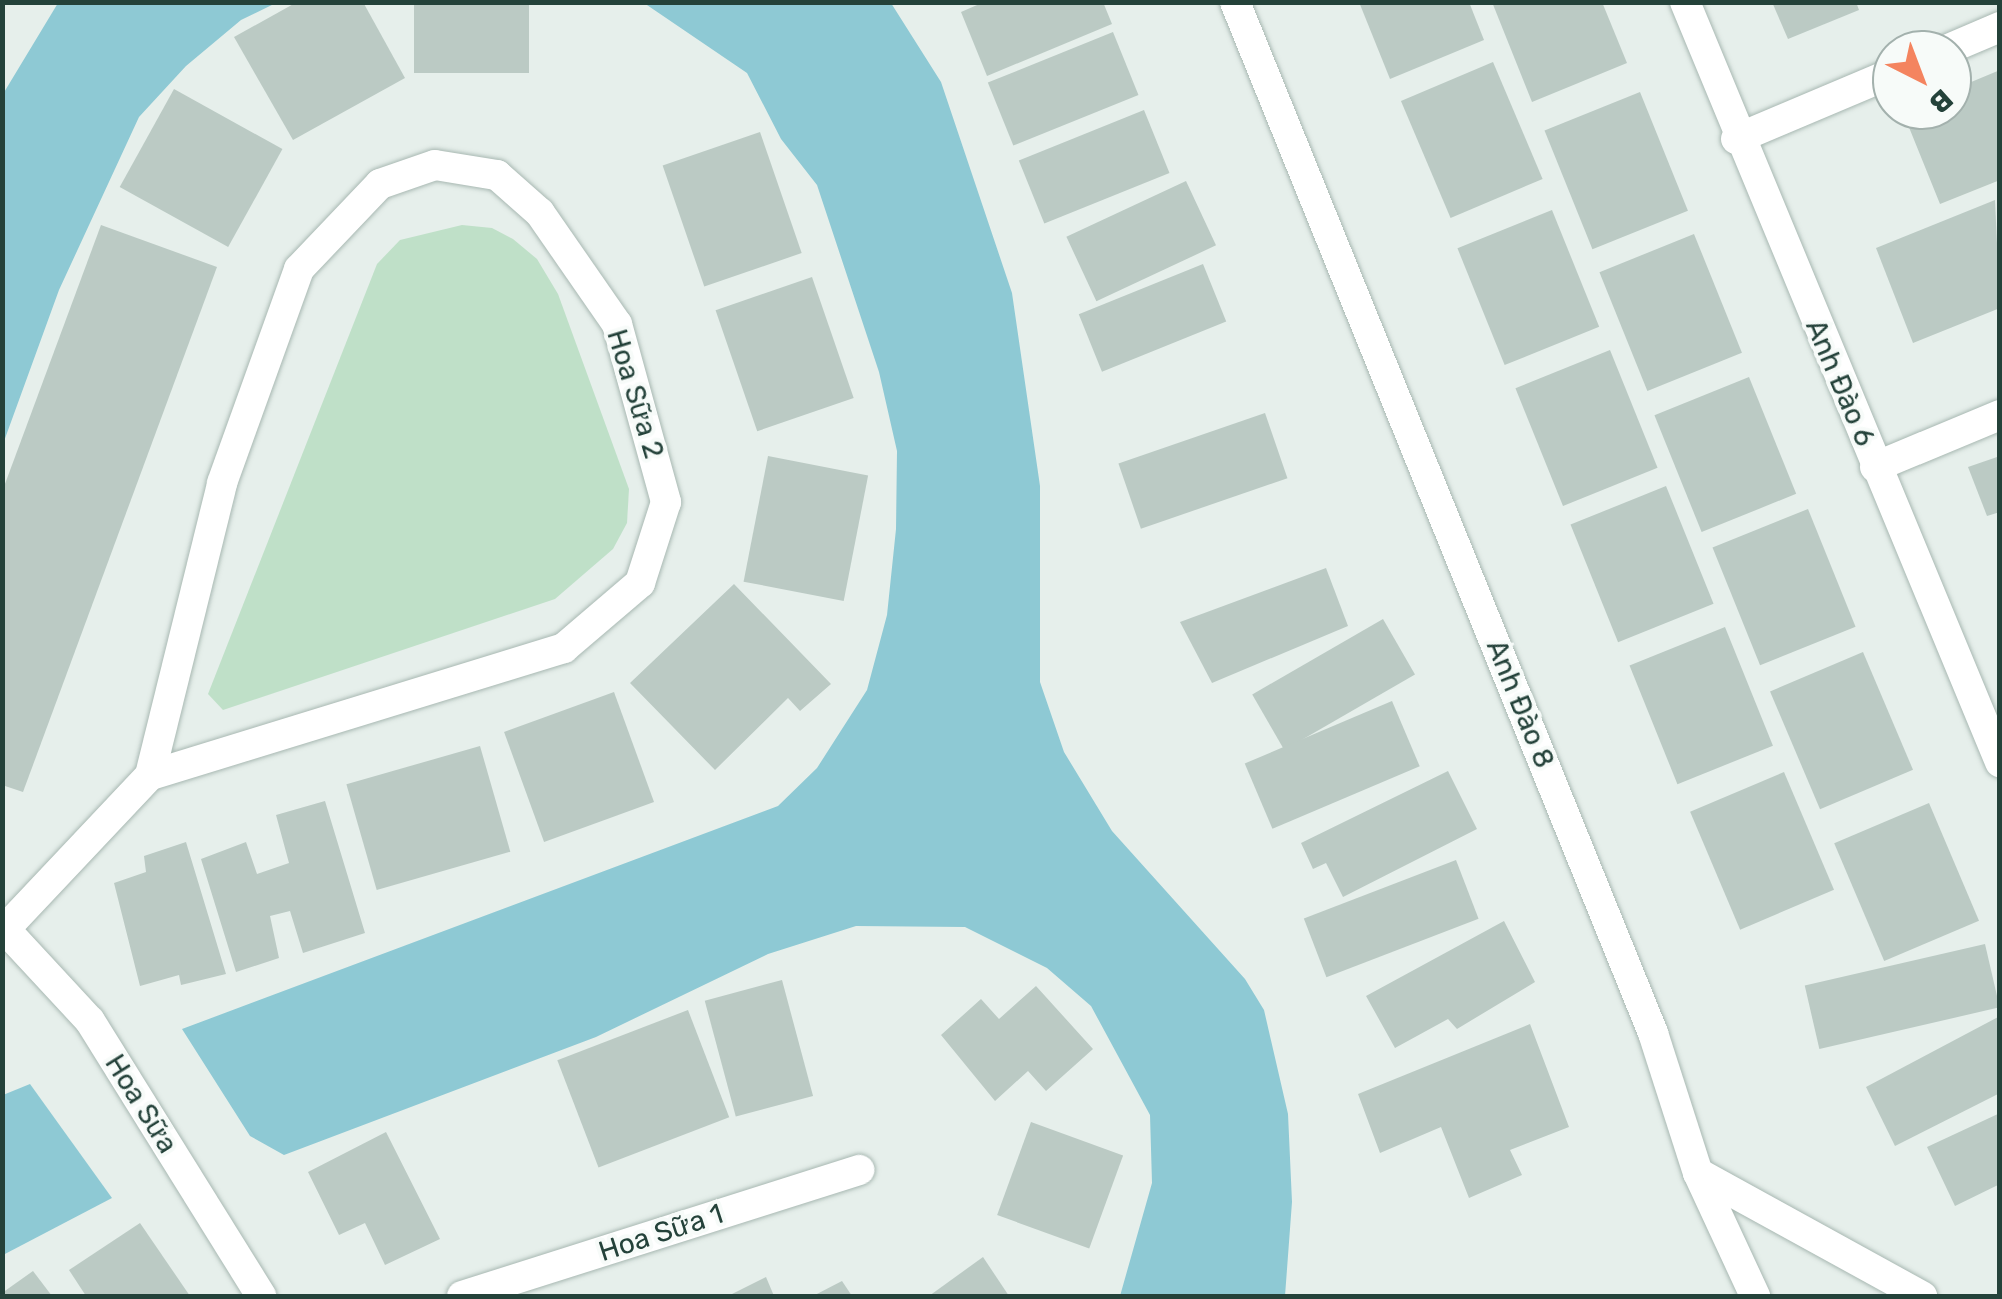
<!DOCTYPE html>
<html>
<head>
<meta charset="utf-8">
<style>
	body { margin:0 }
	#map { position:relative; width:2002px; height:1299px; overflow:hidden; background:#e6efeb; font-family:Rubik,sans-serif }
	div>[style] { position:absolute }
	.green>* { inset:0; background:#bfe0c8 }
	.water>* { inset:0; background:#8ec9d4 }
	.building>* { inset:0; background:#bbcac4; transform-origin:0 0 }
	.roads { filter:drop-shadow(0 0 2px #a8b8b2) drop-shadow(0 0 2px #a8b8b2) }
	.street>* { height:30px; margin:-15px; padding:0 15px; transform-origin:15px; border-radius:15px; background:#fff }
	span { translate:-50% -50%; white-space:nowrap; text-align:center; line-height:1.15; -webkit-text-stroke:8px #f7fbf9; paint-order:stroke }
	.street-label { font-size:28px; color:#24423a }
	.frame { position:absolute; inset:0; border:5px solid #24423a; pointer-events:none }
	.north { position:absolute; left:1872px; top:30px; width:100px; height:100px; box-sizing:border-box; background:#f7fbf9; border:2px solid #a3b1ad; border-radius:50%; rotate:138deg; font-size:28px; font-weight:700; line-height:40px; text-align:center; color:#24423a }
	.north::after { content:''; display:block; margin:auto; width:35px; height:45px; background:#f4845f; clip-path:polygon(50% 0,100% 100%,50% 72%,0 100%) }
</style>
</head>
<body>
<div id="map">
	<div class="green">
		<div style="clip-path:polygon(462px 225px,492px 228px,513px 239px,537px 259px,558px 294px,629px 489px,627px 523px,613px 549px,555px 599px,223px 710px,208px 694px,377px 264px,400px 240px)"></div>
	</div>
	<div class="water">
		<div style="clip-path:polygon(58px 3px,276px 3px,241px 20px,186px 66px,139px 117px,59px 290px,3px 444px,3px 94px)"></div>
		<div style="clip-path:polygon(644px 3px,891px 3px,941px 82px,1012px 293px,1040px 486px,1040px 682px,1064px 752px,1112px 831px,1245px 979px,1264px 1010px,1288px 1114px,1292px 1202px,1285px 1296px,1120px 1296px,1152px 1183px,1150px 1115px,1091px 1006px,1047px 968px,965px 927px,856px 926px,768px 954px,596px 1037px,284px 1155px,250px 1136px,182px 1029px,778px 806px,817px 768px,867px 690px,887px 615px,896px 529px,897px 451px,879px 372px,817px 185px,781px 139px,747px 73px)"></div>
		<div style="clip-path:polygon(30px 1084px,112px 1198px,3px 1255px,3px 1095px)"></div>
	</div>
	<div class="building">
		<div style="clip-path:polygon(297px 2px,363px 2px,405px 78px,293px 140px,234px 37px)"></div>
		<div style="left:414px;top:2px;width:115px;height:71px"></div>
		<div style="clip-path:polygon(984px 2px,1103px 2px,1112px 24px,987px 76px,961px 12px)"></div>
		<div style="clip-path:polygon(1359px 2px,1469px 2px,1484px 40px,1390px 79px)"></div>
		<div style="clip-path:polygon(1492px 2px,1602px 2px,1627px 63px,1532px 102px)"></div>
		<div style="clip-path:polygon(1772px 2px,1856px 2px,1859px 10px,1788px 39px)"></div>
		<div style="left:1113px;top:32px;width:68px;height:135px;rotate:68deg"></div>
		<div style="left:1493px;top:62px;width:127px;height:100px;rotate:67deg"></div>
		<div style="clip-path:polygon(2000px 70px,2000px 180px,1940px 204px,1902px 110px,1952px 110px,1952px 90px)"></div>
		<div style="left:174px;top:89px;width:124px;height:112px;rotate:29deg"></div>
		<div style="left:1640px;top:92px;width:128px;height:103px;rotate:68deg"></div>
		<div style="left:1144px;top:110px;width:68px;height:135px;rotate:68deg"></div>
		<div style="left:760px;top:132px;width:128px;height:103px;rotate:71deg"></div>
		<div style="left:1186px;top:181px;width:71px;height:132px;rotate:65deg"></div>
		<div style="clip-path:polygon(1995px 200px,2000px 308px,1913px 343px,1876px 248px)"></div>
		<div style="left:1552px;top:210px;width:126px;height:102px;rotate:68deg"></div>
		<div style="clip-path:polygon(101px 225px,217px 267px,23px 792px,2px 785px,2px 492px)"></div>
		<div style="left:1694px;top:234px;width:128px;height:102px;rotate:68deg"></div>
		<div style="left:1203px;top:264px;width:62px;height:134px;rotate:68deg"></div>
		<div style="left:812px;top:277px;width:128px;height:102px;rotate:71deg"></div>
		<div style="left:1610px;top:350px;width:127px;height:102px;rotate:68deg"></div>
		<div style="left:1749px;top:377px;width:126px;height:102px;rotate:68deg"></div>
		<div style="left:1265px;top:413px;width:69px;height:155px;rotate:71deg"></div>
		<div style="left:768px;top:456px;width:102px;height:128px;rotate:11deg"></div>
		<div style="clip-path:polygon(2000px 456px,2000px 512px,1987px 516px,1968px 467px)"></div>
		<div style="left:1666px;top:486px;width:127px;height:103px;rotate:68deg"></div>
		<div style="left:1808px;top:509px;width:127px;height:103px;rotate:68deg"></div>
		<div style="clip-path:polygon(1326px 568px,1348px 626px,1212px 683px,1180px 622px)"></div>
		<div style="clip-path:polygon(734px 584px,831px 684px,800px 711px,788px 698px,715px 770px,630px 683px)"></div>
		<div style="left:1383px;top:619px;width:64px;height:151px;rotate:60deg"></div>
		<div style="left:1725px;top:627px;width:128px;height:103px;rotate:68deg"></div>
		<div style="left:1863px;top:652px;width:128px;height:101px;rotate:67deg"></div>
		<div style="left:614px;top:692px;width:117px;height:117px;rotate:70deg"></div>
		<div style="left:1392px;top:701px;width:71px;height:160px;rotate:67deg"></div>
		<div style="left:480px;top:746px;width:110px;height:139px;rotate:74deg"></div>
		<div style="clip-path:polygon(1448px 771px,1477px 829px,1343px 897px,1326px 863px,1313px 869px,1301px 843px)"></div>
		<div style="left:1784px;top:772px;width:128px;height:102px;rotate:67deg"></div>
		<div style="clip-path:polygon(325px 801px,365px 933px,303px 953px,290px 911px,270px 916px,279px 958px,236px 972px,201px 859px,246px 842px,257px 874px,289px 863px,276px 815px)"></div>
		<div style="left:1929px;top:803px;width:128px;height:103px;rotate:67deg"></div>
		<div style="clip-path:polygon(186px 842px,226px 974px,181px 985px,179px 975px,140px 986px,114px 883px,146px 872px,144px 856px)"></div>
		<div style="left:1456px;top:860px;width:63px;height:163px;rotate:69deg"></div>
		<div style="clip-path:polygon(1504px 921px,1535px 982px,1457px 1029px,1448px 1019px,1395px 1048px,1366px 996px)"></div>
		<div style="left:1985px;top:944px;width:65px;height:185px;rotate:77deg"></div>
		<div style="left:782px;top:980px;width:120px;height:80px;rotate:75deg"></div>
		<div style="clip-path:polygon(1036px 986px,1093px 1049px,1046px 1091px,1028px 1071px,995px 1101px,941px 1035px,981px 999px,999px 1019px)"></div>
		<div style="left:688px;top:1010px;width:115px;height:140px;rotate:69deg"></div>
		<div style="clip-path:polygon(2000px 1016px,2000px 1093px,1895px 1146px,1866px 1087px)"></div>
		<div style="clip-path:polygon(1530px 1024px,1569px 1127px,1510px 1150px,1522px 1175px,1469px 1198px,1441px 1127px,1380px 1153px,1358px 1094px)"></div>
		<div style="clip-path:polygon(2000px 1113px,2000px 1184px,1955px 1206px,1927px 1147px)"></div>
		<div style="left:1031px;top:1122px;width:98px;height:99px;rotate:20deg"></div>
		<div style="clip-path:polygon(386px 1132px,440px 1239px,385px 1265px,365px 1223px,339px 1235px,308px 1172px)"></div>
		<div style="clip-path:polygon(140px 1223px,190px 1296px,86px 1296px,69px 1270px)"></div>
		<div style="clip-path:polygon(983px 1257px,1009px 1296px,929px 1296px)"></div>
		<div style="clip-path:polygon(33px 1271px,52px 1296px,2px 1296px,2px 1293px)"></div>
		<div style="clip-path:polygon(766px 1277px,774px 1296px,728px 1296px)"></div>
		<div style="clip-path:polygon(842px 1281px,852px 1296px,813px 1296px)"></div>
	</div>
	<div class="roads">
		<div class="street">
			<div style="left:1235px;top:2px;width:1113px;rotate:67.93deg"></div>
			<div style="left:1653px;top:1033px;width:147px;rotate:72.2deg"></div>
			<div style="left:1698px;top:1173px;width:136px;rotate:65.1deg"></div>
			<div style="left:1685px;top:2px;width:823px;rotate:67.49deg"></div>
			<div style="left:1946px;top:50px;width:59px;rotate:-23.1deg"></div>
			<div style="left:1736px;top:139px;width:169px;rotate:-22.9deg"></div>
			<div style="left:1875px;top:467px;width:135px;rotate:-22.6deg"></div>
			<div style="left:2px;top:926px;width:129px;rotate:47.2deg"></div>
			<div style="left:90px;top:1021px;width:324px;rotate:58.1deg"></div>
			<div style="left:6px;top:928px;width:210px;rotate:-46.7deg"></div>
			<div style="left:150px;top:775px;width:301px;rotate:-76.1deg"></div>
			<div style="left:222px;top:483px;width:227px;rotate:-70.2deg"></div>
			<div style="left:299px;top:269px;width:117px;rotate:-46.4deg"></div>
			<div style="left:380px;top:184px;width:58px;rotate:-19.1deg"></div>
			<div style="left:435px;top:165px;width:63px;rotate:9.2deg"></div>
			<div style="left:497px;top:175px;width:57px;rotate:41.5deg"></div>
			<div style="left:540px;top:213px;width:135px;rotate:55.3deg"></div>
			<div style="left:617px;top:324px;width:185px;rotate:74.6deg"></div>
			<div style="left:666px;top:502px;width:85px;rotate:107.8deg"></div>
			<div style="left:640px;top:583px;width:100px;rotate:139.5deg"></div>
			<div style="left:564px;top:648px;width:433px;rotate:162.9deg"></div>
			<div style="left:1698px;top:1173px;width:256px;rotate:28.8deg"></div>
			<div style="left:462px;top:1296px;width:417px;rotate:-17.6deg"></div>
		</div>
	</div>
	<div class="street-label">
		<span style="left:1840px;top:383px;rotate:67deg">Anh Đào 6</span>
		<span style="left:635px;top:394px;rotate:73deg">Hoa Sữa 2</span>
		<span style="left:1520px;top:704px;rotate:68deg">Anh Đào 8</span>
		<span style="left:141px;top:1104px;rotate:58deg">Hoa Sữa</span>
		<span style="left:661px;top:1233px;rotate:-18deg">Hoa Sữa 1</span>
	</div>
	<div class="frame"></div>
	<div class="north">B</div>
</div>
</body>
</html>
